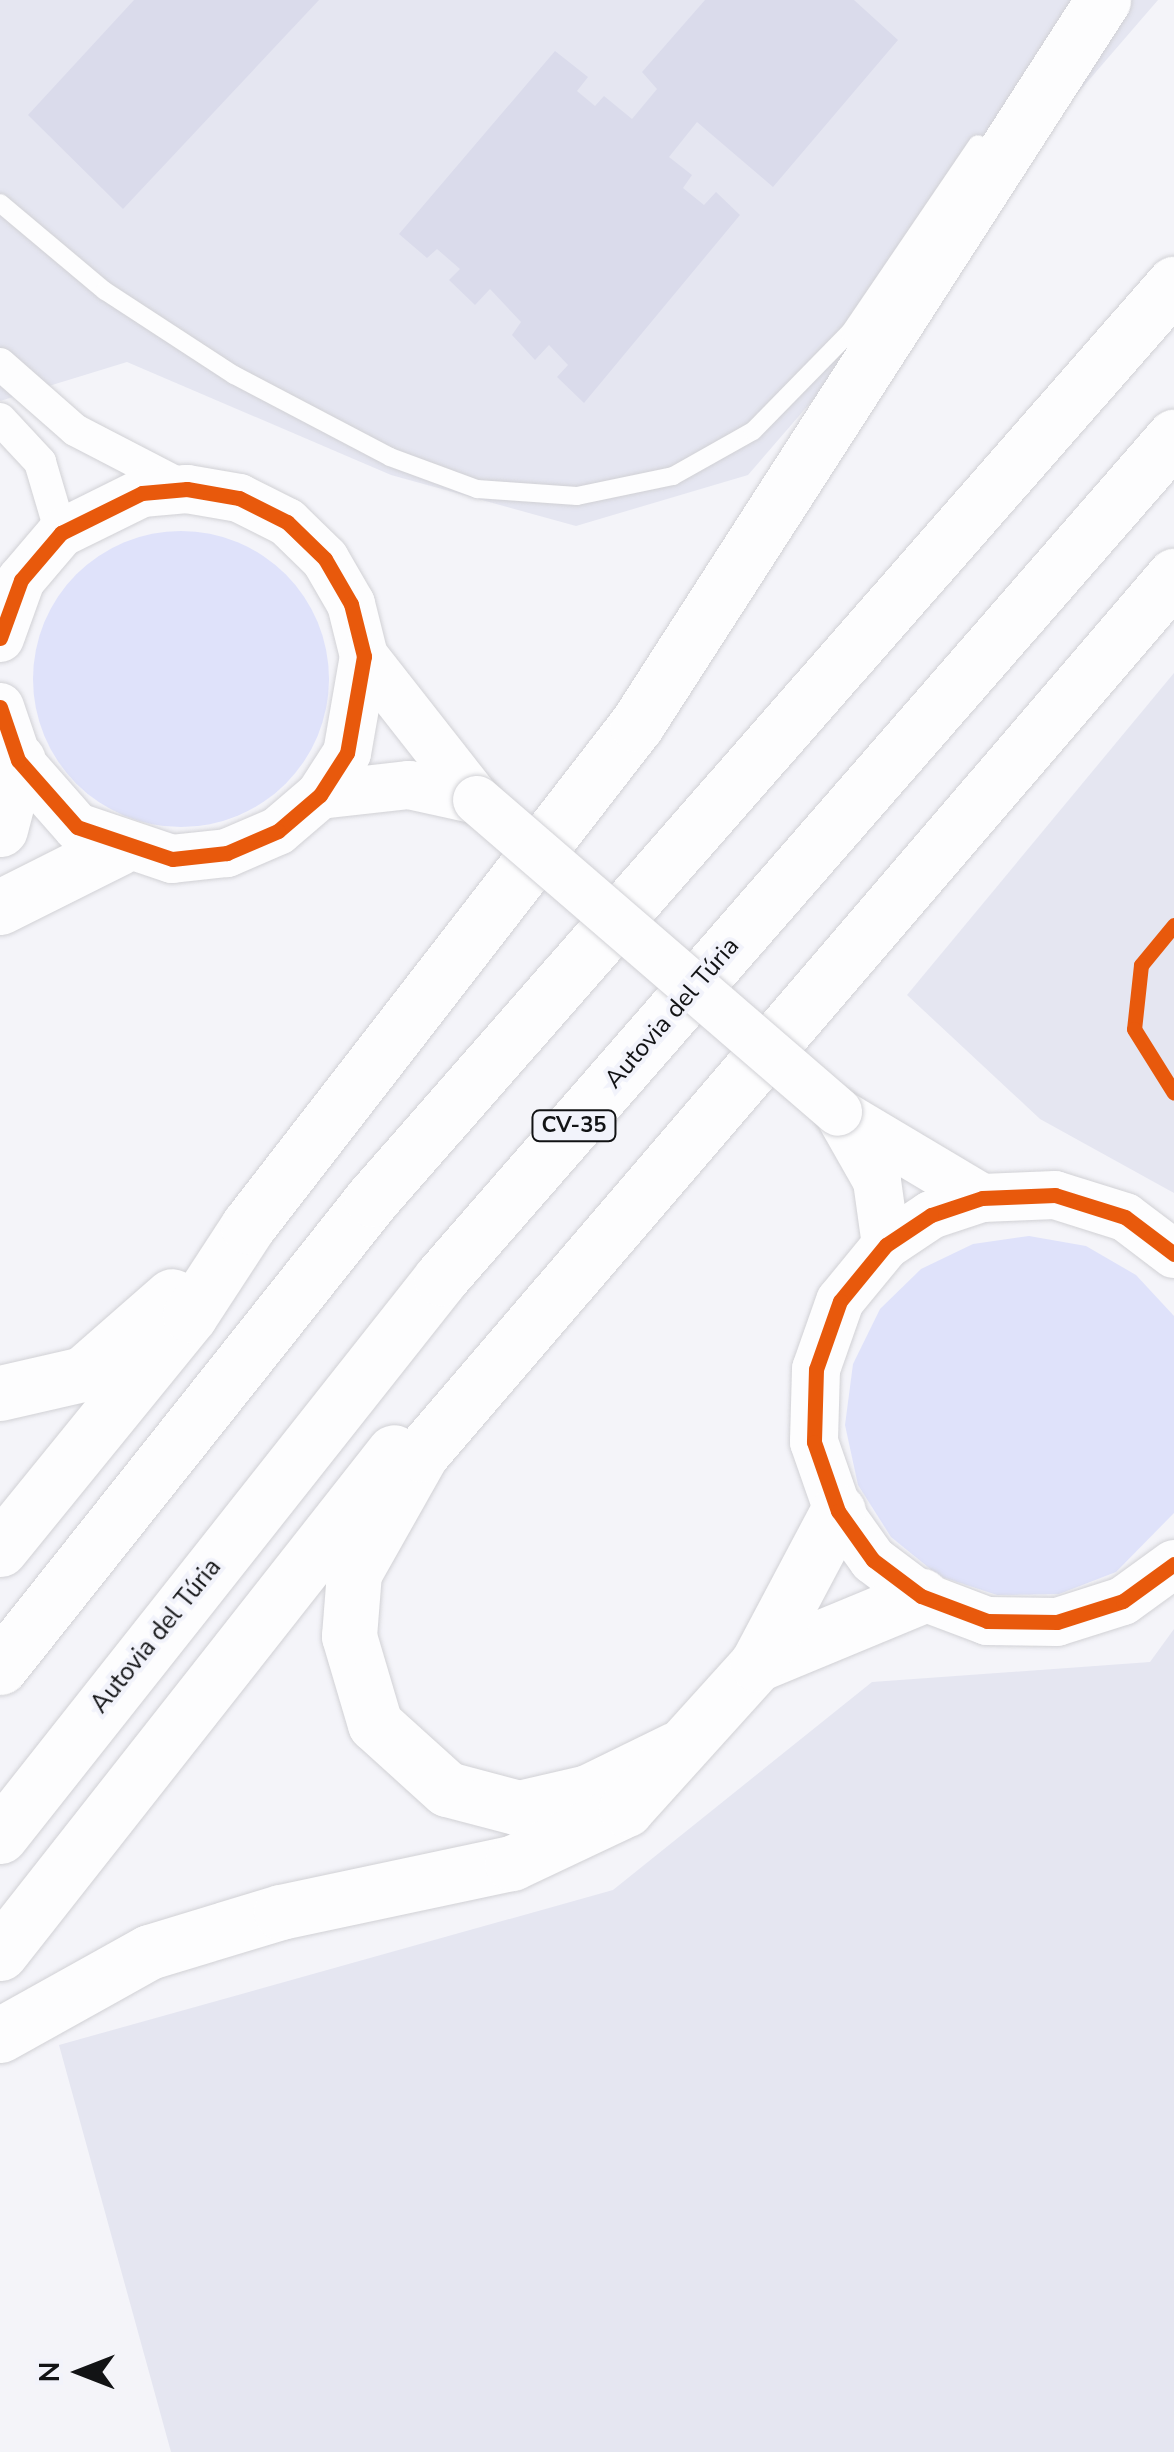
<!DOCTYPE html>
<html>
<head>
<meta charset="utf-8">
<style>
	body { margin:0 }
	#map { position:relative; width:1174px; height:2452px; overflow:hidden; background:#f4f4f9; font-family:"Nunito Sans",sans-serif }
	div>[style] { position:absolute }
	.built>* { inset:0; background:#e5e6f1 }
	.green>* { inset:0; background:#dfe2fa }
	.round { border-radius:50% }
	.building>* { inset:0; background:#dadbeb }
	.roads { filter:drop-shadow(0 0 2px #d1d1d5) drop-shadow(0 0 2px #d1d1d5) }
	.lane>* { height:18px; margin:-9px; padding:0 9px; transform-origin:9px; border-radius:9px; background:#fdfdfe }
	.street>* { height:32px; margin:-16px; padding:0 16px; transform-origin:16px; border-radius:16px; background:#fdfdfe }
	.secondary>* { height:48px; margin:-24px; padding:0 24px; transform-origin:24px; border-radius:24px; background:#fdfdfe }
	.highway>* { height:55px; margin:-27.5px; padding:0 27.5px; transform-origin:27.5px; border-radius:27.5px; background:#fdfdfe }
	.bridges { filter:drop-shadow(0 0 2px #d1d1d5) drop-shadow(0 0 2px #d1d1d5) }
	.secondary-bridge>* { height:48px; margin:-24px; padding:0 24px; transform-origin:24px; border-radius:24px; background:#fdfdfe }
	.cycleway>* { height:15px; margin:-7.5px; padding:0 7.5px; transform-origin:7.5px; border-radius:7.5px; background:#e8590c }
	span { translate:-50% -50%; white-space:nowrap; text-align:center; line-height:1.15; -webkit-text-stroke:8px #f2f3fb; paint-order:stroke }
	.shield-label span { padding:2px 8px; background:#f2f3fb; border:2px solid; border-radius:8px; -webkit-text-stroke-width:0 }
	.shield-label { font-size:22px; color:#121315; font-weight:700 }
	.street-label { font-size:25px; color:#121315 }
	.north { position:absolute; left:30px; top:2322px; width:100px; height:100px; -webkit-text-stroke:8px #f2f3fb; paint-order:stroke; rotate:270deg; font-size:28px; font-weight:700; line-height:40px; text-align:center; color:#121315 }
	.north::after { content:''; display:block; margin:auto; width:35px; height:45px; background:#121315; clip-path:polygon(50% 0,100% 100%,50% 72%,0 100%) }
</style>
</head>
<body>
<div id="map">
	<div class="built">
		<div style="clip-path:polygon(0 0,1158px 0,748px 475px,576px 526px,391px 475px,127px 362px,0 401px)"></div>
		<div style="clip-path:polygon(1174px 673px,1174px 1193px,1040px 1119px,907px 995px)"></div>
		<div style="clip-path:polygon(1174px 1629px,1174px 2452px,171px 2452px,59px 2045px,613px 1890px,872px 1682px,1150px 1662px)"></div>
	</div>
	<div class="green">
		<div class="round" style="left:33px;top:531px;width:296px;height:296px"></div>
		<div style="clip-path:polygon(1029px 1236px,1086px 1246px,1136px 1275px,1174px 1316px,1174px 1513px,1116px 1572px,1059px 1594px,997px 1595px,939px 1576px,891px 1537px,858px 1485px,845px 1425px,853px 1364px,880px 1309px,921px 1269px,973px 1244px)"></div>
	</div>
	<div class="building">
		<div style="clip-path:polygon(134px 0,319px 0,123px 209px,28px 115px)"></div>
		<div style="clip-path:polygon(705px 0,854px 0,898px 40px,773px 187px,697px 122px,669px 157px,692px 175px,683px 188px,704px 205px,716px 192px,740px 215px,584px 403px,557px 377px,568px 365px,549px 345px,535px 360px,512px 335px,521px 322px,490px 289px,475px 305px,449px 280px,460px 269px,437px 249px,427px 258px,399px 234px,555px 51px,588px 77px,577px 91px,595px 106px,604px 96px,632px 119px,657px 89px,642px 72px)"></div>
	</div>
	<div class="roads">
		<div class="lane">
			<div style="left:0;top:203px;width:137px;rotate:40deg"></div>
			<div style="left:105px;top:291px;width:154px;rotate:33.1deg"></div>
			<div style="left:234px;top:375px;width:176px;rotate:27.7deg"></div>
			<div style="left:390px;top:457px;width:93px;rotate:20.2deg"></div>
			<div style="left:477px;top:489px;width:100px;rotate:4deg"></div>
			<div style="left:577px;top:496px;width:98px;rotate:-11.8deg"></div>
			<div style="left:673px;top:476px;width:92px;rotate:-29.4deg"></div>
			<div style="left:753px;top:431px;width:139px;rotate:-45.6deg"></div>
			<div style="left:850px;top:332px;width:227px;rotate:-55.8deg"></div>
		</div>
		<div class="street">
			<div style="left:0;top:364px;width:100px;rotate:41.3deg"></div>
			<div style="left:75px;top:430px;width:126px;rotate:27.4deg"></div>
			<div style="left:0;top:419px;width:59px;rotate:47.1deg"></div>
			<div style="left:40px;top:462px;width:74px;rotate:73.5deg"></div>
		</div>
		<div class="secondary">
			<div style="left:0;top:638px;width:62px;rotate:-70.1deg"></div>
			<div style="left:21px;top:580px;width:62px;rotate:-49.6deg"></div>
			<div style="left:61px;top:533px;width:90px;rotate:-26.3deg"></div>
			<div style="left:142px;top:493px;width:45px;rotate:-5.1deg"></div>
			<div style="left:187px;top:489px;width:53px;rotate:9.8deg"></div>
			<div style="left:239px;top:498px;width:54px;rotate:26.6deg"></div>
			<div style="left:287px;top:522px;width:53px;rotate:44.2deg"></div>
			<div style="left:325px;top:559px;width:52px;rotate:60deg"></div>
			<div style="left:351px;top:604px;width:54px;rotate:76deg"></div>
			<div style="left:364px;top:656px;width:98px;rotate:99.9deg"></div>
			<div style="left:347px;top:753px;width:50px;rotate:122.7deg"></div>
			<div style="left:320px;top:795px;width:55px;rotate:139.4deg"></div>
			<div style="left:278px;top:831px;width:56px;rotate:156.7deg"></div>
			<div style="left:227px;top:853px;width:55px;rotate:173.8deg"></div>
			<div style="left:172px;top:859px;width:100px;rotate:-161.4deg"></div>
			<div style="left:77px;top:827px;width:89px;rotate:-131.4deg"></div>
			<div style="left:18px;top:760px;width:56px;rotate:-108.8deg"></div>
			<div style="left:364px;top:656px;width:183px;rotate:51.9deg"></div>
			<div style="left:320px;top:795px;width:90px;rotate:-6.4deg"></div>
			<div style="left:409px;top:785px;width:70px;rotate:12.4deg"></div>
			<div style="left:838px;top:1112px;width:168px;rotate:30.8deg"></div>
			<div style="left:839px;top:1114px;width:77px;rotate:60.4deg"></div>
			<div style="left:877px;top:1181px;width:65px;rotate:82deg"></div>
			<div style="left:1174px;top:1254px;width:61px;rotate:-142.9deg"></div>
			<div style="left:1125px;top:1217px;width:73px;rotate:-162.6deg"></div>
			<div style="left:1055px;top:1195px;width:73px;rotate:177.6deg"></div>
			<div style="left:982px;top:1198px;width:54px;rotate:161.6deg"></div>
			<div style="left:931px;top:1215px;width:54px;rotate:146.3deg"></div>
			<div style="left:886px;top:1245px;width:72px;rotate:129.4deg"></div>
			<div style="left:840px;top:1301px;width:72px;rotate:109.4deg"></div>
			<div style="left:816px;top:1369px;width:73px;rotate:91.6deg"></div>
			<div style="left:814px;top:1442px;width:73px;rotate:70.8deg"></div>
			<div style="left:838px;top:1511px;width:60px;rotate:54.5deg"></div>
			<div style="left:873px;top:1560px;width:60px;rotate:36.9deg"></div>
			<div style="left:921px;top:1596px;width:71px;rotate:20.7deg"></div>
			<div style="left:987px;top:1621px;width:70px;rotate:0.8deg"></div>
			<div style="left:1057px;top:1622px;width:69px;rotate:-17.7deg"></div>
			<div style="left:1123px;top:1601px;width:63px;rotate:-36deg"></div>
		</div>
		<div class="highway">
			<div style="left:0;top:829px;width:71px;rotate:-75.4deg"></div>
			<div style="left:0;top:907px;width:132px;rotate:-26.6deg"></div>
			<div style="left:0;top:1393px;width:85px;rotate:-12.9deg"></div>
			<div style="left:83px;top:1374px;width:118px;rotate:-41.2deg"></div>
			<div style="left:0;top:1549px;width:301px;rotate:-50.9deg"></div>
			<div style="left:190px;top:1315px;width:106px;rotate:-56.9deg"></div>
			<div style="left:248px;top:1226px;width:635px;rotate:-52.23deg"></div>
			<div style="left:637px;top:724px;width:861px;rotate:-57.23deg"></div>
			<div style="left:757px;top:1664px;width:178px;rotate:-22.5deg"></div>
			<div style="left:0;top:1667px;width:598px;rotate:-51.52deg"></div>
			<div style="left:372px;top:1199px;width:1217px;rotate:-48.77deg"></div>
			<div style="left:676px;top:1749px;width:98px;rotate:154deg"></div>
			<div style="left:588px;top:1792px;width:71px;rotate:166.9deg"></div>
			<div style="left:519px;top:1808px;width:74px;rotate:-165.2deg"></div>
			<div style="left:447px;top:1789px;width:97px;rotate:-137.9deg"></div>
			<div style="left:375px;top:1724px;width:92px;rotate:-106.5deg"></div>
			<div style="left:349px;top:1636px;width:63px;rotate:-85.5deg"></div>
			<div style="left:354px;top:1573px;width:137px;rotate:-60.6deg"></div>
			<div style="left:421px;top:1454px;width:1157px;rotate:-49.38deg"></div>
			<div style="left:0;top:1836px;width:711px;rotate:-51.68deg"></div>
			<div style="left:441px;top:1278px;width:1116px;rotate:-48.93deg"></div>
			<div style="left:0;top:1953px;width:637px;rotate:-51.82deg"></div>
			<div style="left:0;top:2035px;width:171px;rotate:-29.1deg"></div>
			<div style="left:149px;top:1952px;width:138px;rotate:-16.9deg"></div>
			<div style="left:281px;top:1912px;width:236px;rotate:-12deg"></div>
			<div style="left:512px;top:1863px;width:126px;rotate:-25.3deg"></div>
			<div style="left:626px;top:1809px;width:195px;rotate:-47.9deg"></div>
			<div style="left:757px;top:1664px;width:173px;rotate:-62.1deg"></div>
		</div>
	</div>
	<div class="bridges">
		<div class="secondary-bridge">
			<div style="left:477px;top:800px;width:477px;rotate:40.8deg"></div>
		</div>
	</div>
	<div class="cycleway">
		<div style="left:0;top:638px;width:62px;rotate:-70.1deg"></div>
		<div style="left:21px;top:580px;width:62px;rotate:-49.6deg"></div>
		<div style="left:61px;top:533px;width:90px;rotate:-26.3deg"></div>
		<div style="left:142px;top:493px;width:45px;rotate:-5.1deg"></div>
		<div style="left:187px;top:489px;width:53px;rotate:9.8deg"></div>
		<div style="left:239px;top:498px;width:54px;rotate:26.6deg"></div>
		<div style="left:287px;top:522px;width:53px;rotate:44.2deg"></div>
		<div style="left:325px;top:559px;width:52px;rotate:60deg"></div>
		<div style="left:351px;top:604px;width:54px;rotate:76deg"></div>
		<div style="left:364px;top:656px;width:98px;rotate:99.9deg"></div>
		<div style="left:347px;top:753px;width:50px;rotate:122.7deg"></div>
		<div style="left:320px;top:795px;width:55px;rotate:139.4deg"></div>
		<div style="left:278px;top:831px;width:56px;rotate:156.7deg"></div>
		<div style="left:227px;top:853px;width:55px;rotate:173.8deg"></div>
		<div style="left:172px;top:859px;width:100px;rotate:-161.4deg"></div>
		<div style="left:77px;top:827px;width:89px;rotate:-131.4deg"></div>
		<div style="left:18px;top:760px;width:56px;rotate:-108.8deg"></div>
		<div style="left:1174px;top:925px;width:52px;rotate:129.5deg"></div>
		<div style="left:1141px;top:965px;width:64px;rotate:96.2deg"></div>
		<div style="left:1134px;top:1029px;width:75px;rotate:58deg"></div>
		<div style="left:1174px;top:1254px;width:61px;rotate:-142.9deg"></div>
		<div style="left:1125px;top:1217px;width:73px;rotate:-162.6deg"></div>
		<div style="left:1055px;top:1195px;width:73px;rotate:177.6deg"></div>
		<div style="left:982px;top:1198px;width:54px;rotate:161.6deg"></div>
		<div style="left:931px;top:1215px;width:54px;rotate:146.3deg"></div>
		<div style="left:886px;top:1245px;width:72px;rotate:129.4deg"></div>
		<div style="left:840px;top:1301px;width:72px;rotate:109.4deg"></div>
		<div style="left:816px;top:1369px;width:73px;rotate:91.6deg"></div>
		<div style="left:814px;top:1442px;width:73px;rotate:70.8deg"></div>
		<div style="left:838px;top:1511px;width:60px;rotate:54.5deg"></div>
		<div style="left:873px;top:1560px;width:60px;rotate:36.9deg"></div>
		<div style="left:921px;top:1596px;width:71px;rotate:20.7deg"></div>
		<div style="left:987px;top:1621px;width:70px;rotate:0.8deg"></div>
		<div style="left:1057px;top:1622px;width:69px;rotate:-17.7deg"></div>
		<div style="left:1123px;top:1601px;width:63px;rotate:-36deg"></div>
	</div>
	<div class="shield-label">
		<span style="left:574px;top:1126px">CV-35</span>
	</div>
	<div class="street-label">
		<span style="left:672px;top:1013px;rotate:-49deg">Autovia del Túria</span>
		<span style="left:156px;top:1636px;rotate:-51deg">Autovia del Túria</span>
	</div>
	<div class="north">N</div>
</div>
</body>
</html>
